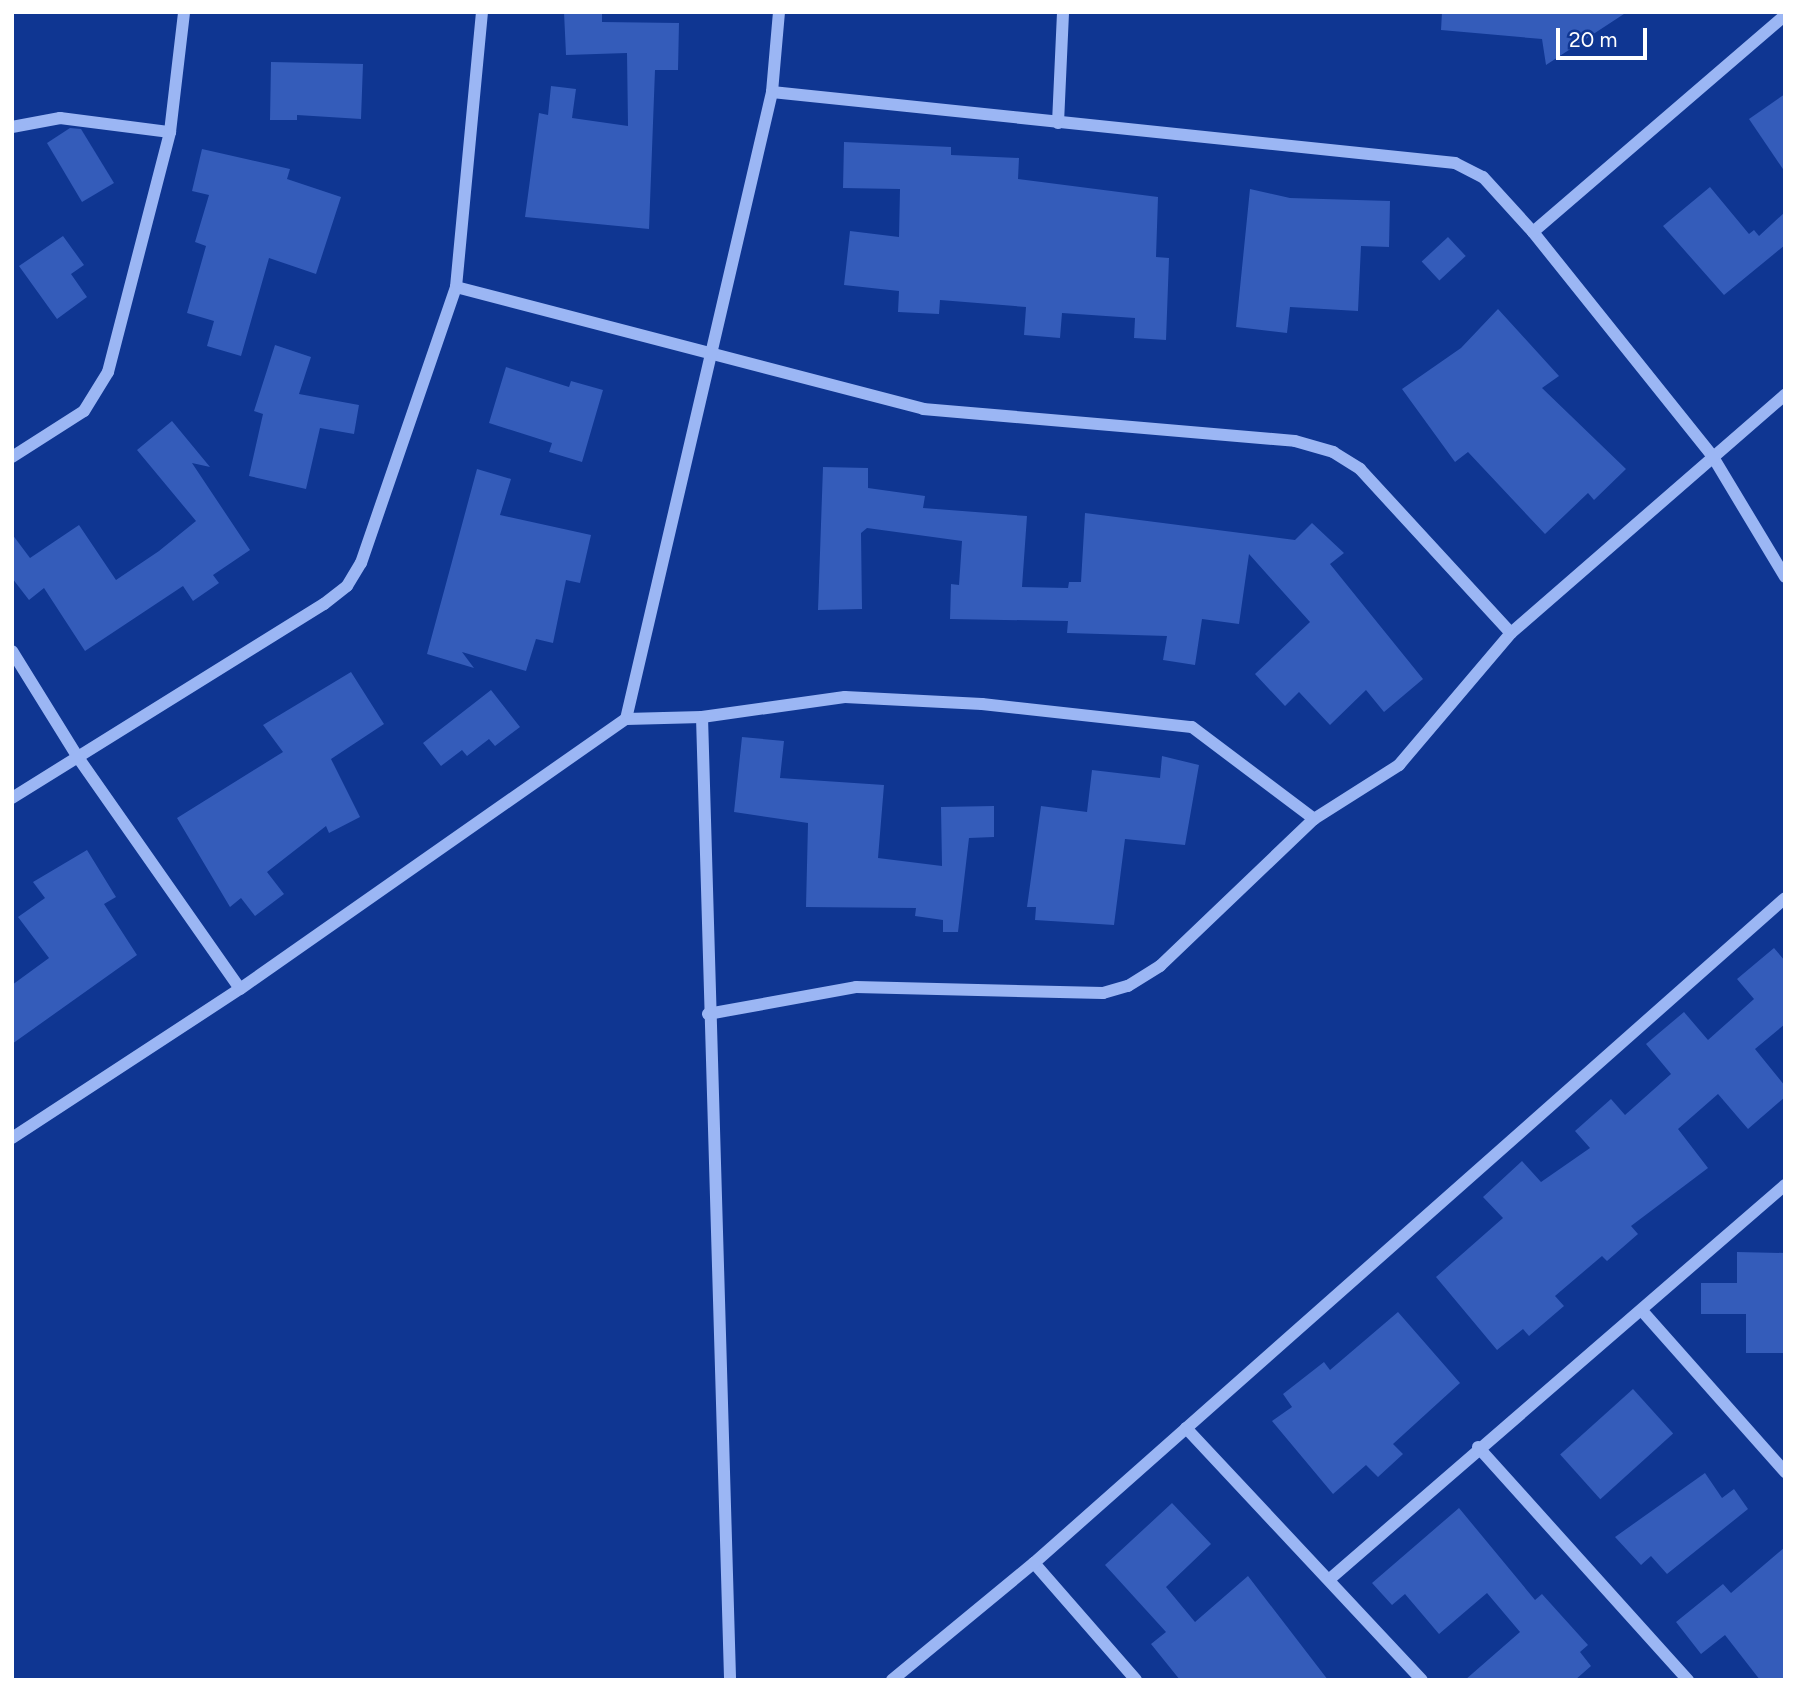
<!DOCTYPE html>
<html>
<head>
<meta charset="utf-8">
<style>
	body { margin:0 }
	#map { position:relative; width:1797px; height:1692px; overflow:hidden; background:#0f3692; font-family:Figtree,sans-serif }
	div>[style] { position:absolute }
	.building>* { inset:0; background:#345cba; transform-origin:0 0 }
	.minor>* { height:12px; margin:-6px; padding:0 6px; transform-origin:6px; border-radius:6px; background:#9bb6f4 }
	span { translate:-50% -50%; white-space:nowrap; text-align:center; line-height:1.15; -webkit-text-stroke:5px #0f3692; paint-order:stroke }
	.frame { position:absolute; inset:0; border:14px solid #fff; pointer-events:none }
	.scale { position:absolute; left:1556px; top:28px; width:91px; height:32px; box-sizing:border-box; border:4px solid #fff; border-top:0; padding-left:9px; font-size:21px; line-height:24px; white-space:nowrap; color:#fff; -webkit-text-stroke:5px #0f3692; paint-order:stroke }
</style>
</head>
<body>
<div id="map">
	<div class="building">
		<div style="clip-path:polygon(564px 12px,602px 12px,602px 22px,679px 23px,678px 70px,655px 70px,649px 229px,525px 217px,539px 113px,548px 115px,551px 86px,576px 89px,572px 118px,628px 126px,627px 53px,566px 55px)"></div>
		<div style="clip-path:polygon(1442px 12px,1627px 12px,1546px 65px,1542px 39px,1441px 30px)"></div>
		<div style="clip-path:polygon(271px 62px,363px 64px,361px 119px,297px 115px,297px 120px,270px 120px)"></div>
		<div style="clip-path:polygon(1785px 94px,1785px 172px,1749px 119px)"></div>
		<div style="clip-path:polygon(70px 128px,81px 129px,114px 183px,82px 202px,47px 143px)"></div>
		<div style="clip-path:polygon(844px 142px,951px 147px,951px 155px,1019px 158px,1018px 179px,1158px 197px,1156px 257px,1169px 258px,1166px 340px,1134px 338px,1135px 318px,1062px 313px,1060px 338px,1024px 335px,1026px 307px,940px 300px,939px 314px,898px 312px,899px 291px,844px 285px,850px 231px,899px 237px,900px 189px,843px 188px)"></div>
		<div style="clip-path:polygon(202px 149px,290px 169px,287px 179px,341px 197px,316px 274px,269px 258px,241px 356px,207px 346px,214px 321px,187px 313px,206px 246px,195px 242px,209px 195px,192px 191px)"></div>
		<div style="clip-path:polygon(1710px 187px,1749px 234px,1754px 230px,1759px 236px,1785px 212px,1785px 245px,1724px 295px,1663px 226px)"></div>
		<div style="clip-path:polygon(1250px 189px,1290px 198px,1390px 201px,1389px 247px,1361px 246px,1358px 311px,1290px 307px,1287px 333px,1236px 327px)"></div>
		<div style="clip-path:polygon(63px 236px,84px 265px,71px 274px,87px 297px,57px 319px,19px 266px)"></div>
		<div style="left:1448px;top:237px;width:26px;height:36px;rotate:47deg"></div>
		<div style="clip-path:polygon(1498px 309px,1559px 376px,1542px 388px,1626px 469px,1594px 500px,1588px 493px,1545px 534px,1468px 452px,1455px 462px,1402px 389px,1461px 348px)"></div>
		<div style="clip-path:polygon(275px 345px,311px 357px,299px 394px,359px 405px,354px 434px,320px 428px,306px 489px,249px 476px,263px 414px,254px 411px)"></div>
		<div style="clip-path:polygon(506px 367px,569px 387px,571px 381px,603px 390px,582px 462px,549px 452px,552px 443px,489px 423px)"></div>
		<div style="clip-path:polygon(172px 421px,210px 467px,192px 463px,250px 550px,213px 575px,219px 583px,193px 601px,183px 586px,85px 651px,44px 588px,29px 600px,12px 578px,12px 534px,30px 558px,79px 525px,116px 580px,159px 551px,196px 521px,137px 450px)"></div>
		<div style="clip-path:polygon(823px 467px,868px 468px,868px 488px,925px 496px,923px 508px,1027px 516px,1022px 587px,1068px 588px,1069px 582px,1081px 582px,1085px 513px,1295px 540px,1312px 523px,1344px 553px,1330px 564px,1423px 679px,1384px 712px,1366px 690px,1330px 725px,1299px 692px,1285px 706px,1255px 674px,1310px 622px,1249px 554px,1239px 624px,1202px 619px,1195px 665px,1163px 660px,1167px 636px,1067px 633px,1068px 621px,950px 619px,951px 584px,959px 585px,962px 541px,867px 528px,861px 533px,862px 609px,818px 610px)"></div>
		<div style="clip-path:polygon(477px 469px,511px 479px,500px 515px,591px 535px,580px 583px,566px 580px,553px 643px,536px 639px,526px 671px,462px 652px,474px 668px,427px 654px)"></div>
		<div style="clip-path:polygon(351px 672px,384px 724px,331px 759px,360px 817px,329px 833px,326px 826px,267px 872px,284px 894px,255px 916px,241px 898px,230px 907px,177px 818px,283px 752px,263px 725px)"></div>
		<div style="clip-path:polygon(491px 690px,520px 727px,495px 746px,489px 739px,467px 756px,462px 750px,441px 766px,423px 743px)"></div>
		<div style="clip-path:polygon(742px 737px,784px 741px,780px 778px,884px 785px,878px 858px,942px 866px,941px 807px,994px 806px,994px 837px,969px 838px,958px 932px,943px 932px,943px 920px,915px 916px,916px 908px,806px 907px,808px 823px,734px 812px)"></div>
		<div style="clip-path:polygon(1162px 756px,1199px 765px,1185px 845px,1125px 839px,1114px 925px,1035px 920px,1036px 907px,1027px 907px,1041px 806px,1087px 812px,1092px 770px,1160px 778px)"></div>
		<div style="clip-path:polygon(87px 850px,116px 897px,104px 904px,137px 955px,12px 1044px,12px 985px,49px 958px,18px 917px,45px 898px,33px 882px)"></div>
		<div style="clip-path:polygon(1774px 948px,1785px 961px,1785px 1024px,1755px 1049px,1785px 1086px,1785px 1097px,1748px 1129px,1718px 1094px,1678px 1129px,1708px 1168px,1631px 1226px,1638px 1234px,1607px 1261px,1602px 1256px,1555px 1296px,1564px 1306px,1529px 1336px,1523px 1329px,1497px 1350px,1436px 1277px,1503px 1218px,1483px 1197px,1522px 1161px,1541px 1182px,1590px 1148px,1575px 1131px,1611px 1099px,1625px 1115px,1671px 1074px,1646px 1044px,1684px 1012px,1708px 1040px,1754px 999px,1737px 979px)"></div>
		<div style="clip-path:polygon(1737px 1252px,1785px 1253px,1785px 1353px,1746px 1353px,1746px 1314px,1701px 1314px,1701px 1283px,1737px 1283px)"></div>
		<div style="clip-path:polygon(1398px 1312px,1460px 1383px,1393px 1444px,1403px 1454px,1378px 1477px,1366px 1465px,1333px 1494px,1272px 1421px,1292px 1407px,1283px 1394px,1324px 1362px,1330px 1370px)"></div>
		<div style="left:1633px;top:1389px;width:60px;height:98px;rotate:48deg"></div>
		<div style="clip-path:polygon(1705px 1473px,1722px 1498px,1734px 1489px,1748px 1509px,1667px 1574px,1651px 1556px,1641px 1565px,1615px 1537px)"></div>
		<div style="clip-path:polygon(1172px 1503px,1211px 1544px,1166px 1587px,1195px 1622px,1248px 1576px,1328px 1680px,1180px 1680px,1151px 1644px,1166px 1632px,1105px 1565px)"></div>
		<div style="clip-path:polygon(1459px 1508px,1535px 1600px,1542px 1594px,1588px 1645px,1580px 1652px,1591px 1666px,1575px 1680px,1465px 1680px,1520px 1632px,1487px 1593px,1439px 1634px,1405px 1594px,1392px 1605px,1372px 1583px)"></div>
		<div style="clip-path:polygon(1785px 1547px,1785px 1680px,1760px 1680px,1725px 1635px,1701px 1654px,1676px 1622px,1723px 1584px,1731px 1593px)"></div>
	</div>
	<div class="minor">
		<div style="left:772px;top:92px;width:687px;rotate:5.93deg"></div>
		<div style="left:1455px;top:163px;width:31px;rotate:27deg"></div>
		<div style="left:1483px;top:177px;width:74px;rotate:47.7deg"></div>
		<div style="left:1533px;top:232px;width:288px;rotate:51.3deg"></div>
		<div style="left:1713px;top:457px;width:140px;rotate:59deg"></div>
		<div style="left:1058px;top:123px;width:111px;rotate:-87.4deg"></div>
		<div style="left:12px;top:127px;width:49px;rotate:-10.6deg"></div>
		<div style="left:60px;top:118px;width:111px;rotate:7.3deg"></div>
		<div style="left:1533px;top:232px;width:333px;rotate:-40.7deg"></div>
		<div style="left:456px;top:287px;width:483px;rotate:14.6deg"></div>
		<div style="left:923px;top:409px;width:373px;rotate:4.9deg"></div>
		<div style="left:1295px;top:441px;width:40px;rotate:16deg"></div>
		<div style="left:1333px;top:452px;width:32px;rotate:32deg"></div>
		<div style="left:1360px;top:469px;width:223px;rotate:47.4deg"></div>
		<div style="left:12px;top:457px;width:85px;rotate:-32.6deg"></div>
		<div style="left:84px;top:411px;width:46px;rotate:-58.4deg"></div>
		<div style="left:108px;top:372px;width:248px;rotate:-75.5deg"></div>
		<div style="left:170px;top:132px;width:121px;rotate:-83.3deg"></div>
		<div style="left:12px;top:651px;width:123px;rotate:58.2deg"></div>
		<div style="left:77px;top:756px;width:284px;rotate:55deg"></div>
		<div style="left:702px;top:717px;width:963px;rotate:88.33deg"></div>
		<div style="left:626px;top:719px;width:76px;rotate:-1.5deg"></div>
		<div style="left:702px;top:717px;width:144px;rotate:-8deg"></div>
		<div style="left:845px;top:697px;width:137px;rotate:2.9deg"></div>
		<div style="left:982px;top:704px;width:211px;rotate:6.3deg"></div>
		<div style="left:1192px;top:727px;width:153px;rotate:37deg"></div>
		<div style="left:12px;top:798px;width:367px;rotate:-31.9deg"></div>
		<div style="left:324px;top:604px;width:29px;rotate:-38deg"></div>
		<div style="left:347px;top:586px;width:27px;rotate:-59deg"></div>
		<div style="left:361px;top:563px;width:292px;rotate:-71deg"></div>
		<div style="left:456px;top:287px;width:276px;rotate:-84.6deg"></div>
		<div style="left:708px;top:1014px;width:150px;rotate:-10.3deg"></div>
		<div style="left:856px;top:987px;width:247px;rotate:1.4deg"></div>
		<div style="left:1103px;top:993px;width:26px;rotate:-16deg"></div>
		<div style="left:1128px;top:986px;width:38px;rotate:-32deg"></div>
		<div style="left:1160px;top:966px;width:213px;rotate:-43.7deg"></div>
		<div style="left:1314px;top:819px;width:101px;rotate:-32.4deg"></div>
		<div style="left:1399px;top:765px;width:173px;rotate:-49.7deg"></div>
		<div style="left:1511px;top:633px;width:363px;rotate:-41deg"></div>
		<div style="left:12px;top:1138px;width:272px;rotate:-33.2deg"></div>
		<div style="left:240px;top:989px;width:471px;rotate:-35deg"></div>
		<div style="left:626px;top:719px;width:644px;rotate:-76.89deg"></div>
		<div style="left:772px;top:92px;width:80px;rotate:-85deg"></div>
		<div style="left:1644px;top:1313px;width:213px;rotate:48.4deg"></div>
		<div style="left:1186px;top:1428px;width:345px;rotate:46.9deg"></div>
		<div style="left:1478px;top:1447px;width:314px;rotate:48deg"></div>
		<div style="left:1034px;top:1563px;width:155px;rotate:48.9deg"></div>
		<div style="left:1331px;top:1578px;width:600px;rotate:-40.88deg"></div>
		<div style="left:892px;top:1680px;width:184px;rotate:-39.5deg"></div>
		<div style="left:1034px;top:1563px;width:1003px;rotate:-41.52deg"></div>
	</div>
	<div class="frame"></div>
	<div class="scale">20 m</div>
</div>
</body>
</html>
